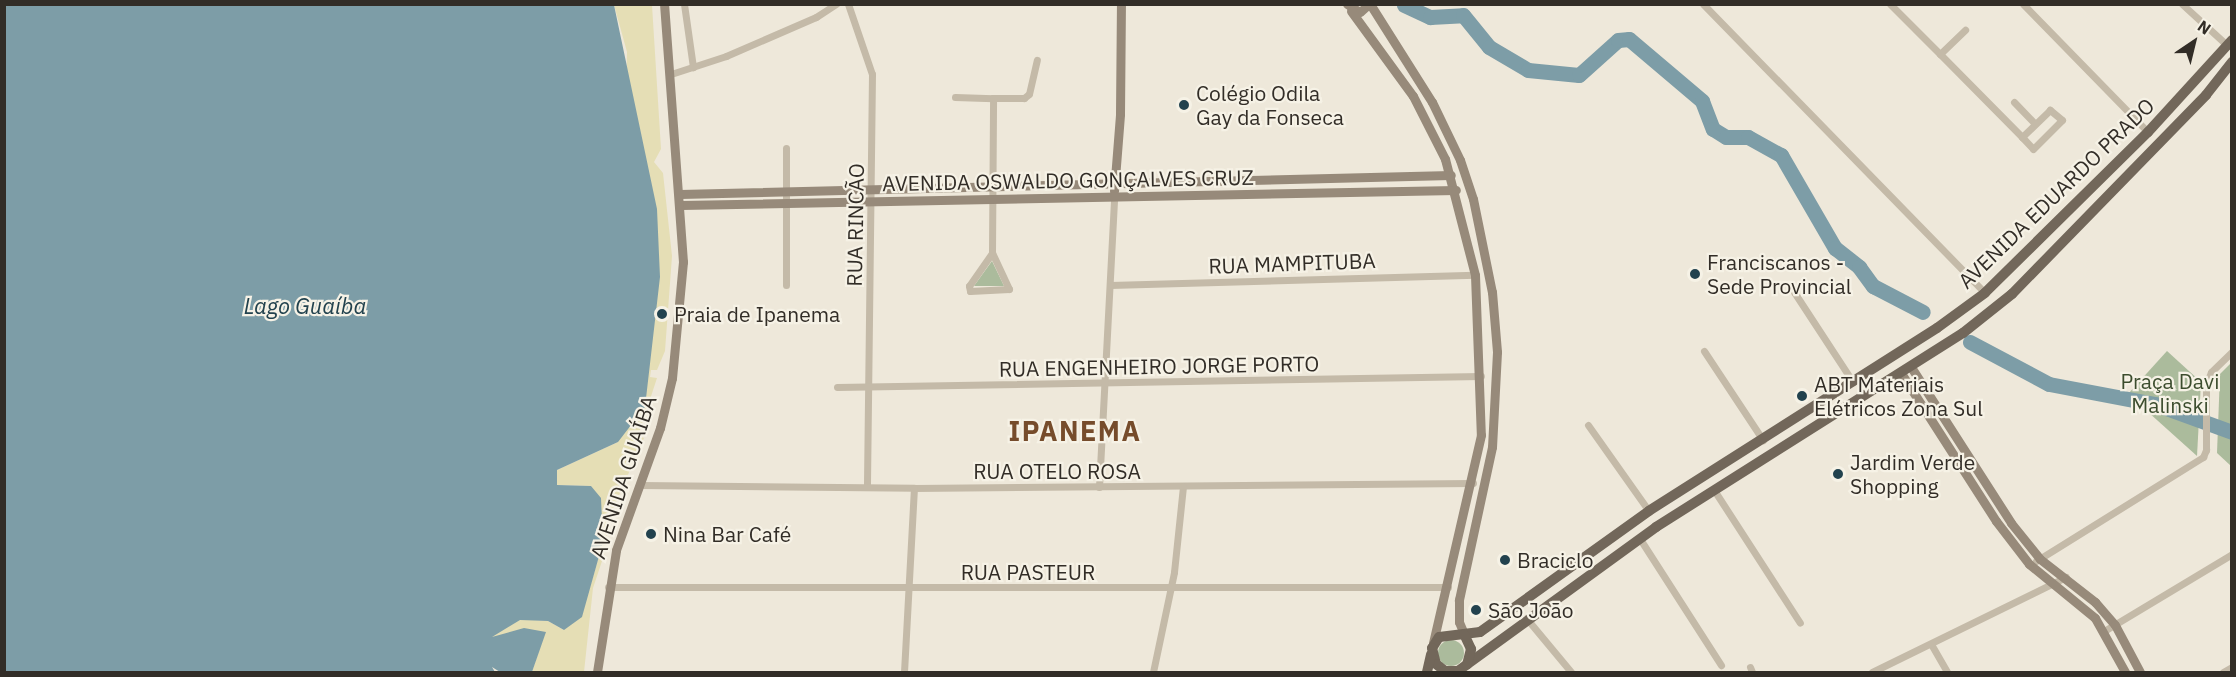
<!DOCTYPE html>
<html>
<head>
<meta charset="utf-8">
<style>
	body { margin:0 }
	#map { position:relative; width:2236px; height:677px; overflow:hidden; background:#eee8da; font-family:"IBM Plex Sans",sans-serif }
	div>[style] { position:absolute }
	.green>* { inset:0; background:#abbb9c }
	.round { border-radius:50% }
	.sand>* { inset:0; background:#e5deb5 }
	.water>* { inset:0; background:#7d9da7 }
	.river>* { height:15px; margin:-7.5px; padding:0 7.5px; transform-origin:7.5px; border-radius:7.5px; background:#7d9da7 }
	.street>* { height:7px; margin:-3.5px; padding:0 3.5px; transform-origin:3.5px; border-radius:3.5px; background:#c4baa8 }
	.secondary>* { height:9px; margin:-4.5px; padding:0 4.5px; transform-origin:4.5px; border-radius:4.5px; background:#978a7a }
	.primary>* { height:10px; margin:-5px; padding:0 5px; transform-origin:5px; border-radius:5px; background:#72675a }
	.dots>* { width:16px; height:16px; translate:-50% -50%; box-sizing:border-box; border:3px solid #f6f2e6; border-radius:50% }
	span { translate:-50% -50%; white-space:nowrap; text-align:center; line-height:1.15; -webkit-text-stroke:4.5px #f6f2e6; paint-order:stroke }
	.poi-label { font-size:21px; color:#322d27 }
	.left { translate:0 -50%; text-align:left }
	.street-label { font-size:21px; color:#322d27 }
	.park-label { font-size:21px; color:#3c4d2e }
	.water-label { font-size:22px; color:#22424e; font-style:italic }
	.district-label { font-size:27px; color:#764c2b; font-weight:700; letter-spacing:1.5px }
	.frame { position:absolute; inset:0; border:6px solid #322d27; pointer-events:none }
	.north { position:absolute; left:2164px; top:12px; width:60px; height:60px; -webkit-text-stroke:4px #f6f2e6; paint-order:stroke; rotate:35deg; font-size:16px; font-weight:700; line-height:24px; text-align:center; color:#322d27 }
	.north::after { content:''; display:block; margin:auto; width:21px; height:27px; background:#322d27; clip-path:polygon(50% 0,100% 100%,50% 72%,0 100%) }
</style>
</head>
<body>
<div id="map">
	<div class="green">
		<div style="clip-path:polygon(992px 261px,1004px 286px,974px 286px)"></div>
		<div style="clip-path:polygon(2167px 351px,2201px 382px,2197px 456px,2128px 394px)"></div>
		<div style="clip-path:polygon(2231px 363px,2231px 466px,2217px 453px,2220px 374px)"></div>
		<div class="round" style="left:1438px;top:640px;width:26px;height:26px"></div>
	</div>
	<div class="sand">
		<div style="clip-path:polygon(614px 5px,652px 5px,661px 149px,654px 162px,663px 173px,672px 256px,665px 351px,657px 370px,651px 370px,650px 377px,657px 378px,638px 436px,644px 438px,610px 516px,604px 555px,593px 588px,584px 672px,532px 672px,545px 632px,489px 638px,520px 619px,548px 621px,564px 630px,590px 587px,603px 542px,591px 486px,557px 485px,557px 470px,618px 442px,627px 52px)"></div>
	</div>
	<div class="water">
		<div style="clip-path:polygon(4px 5px,614px 5px,657px 209px,660px 277px,645px 407px,618px 442px,557px 470px,557px 485px,591px 486px,601px 498px,603px 542px,582px 617px,564px 630px,548px 621px,520px 620px,492px 637px,524px 628px,546px 632px,532px 672px,500px 672px,492px 667px,495px 672px,5px 672px)"></div>
	</div>
	<div class="river">
		<div style="left:1404px;top:5px;width:29px;rotate:25deg"></div>
		<div style="left:1430px;top:17px;width:33px;rotate:-3deg"></div>
		<div style="left:1463px;top:15px;width:41px;rotate:50.9deg"></div>
		<div style="left:1489px;top:47px;width:45px;rotate:30.5deg"></div>
		<div style="left:1528px;top:70px;width:51px;rotate:5.6deg"></div>
		<div style="left:1579px;top:75px;width:52px;rotate:-41.9deg"></div>
		<div style="left:1618px;top:40px;width:11px;rotate:-5deg"></div>
		<div style="left:1629px;top:39px;width:96px;rotate:40.3deg"></div>
		<div style="left:1702px;top:101px;width:30px;rotate:69deg"></div>
		<div style="left:1713px;top:129px;width:15px;rotate:32deg"></div>
		<div style="left:1726px;top:137px;width:22px"></div>
		<div style="left:1748px;top:137px;width:38px;rotate:29deg"></div>
		<div style="left:1781px;top:155px;width:108px;rotate:59.9deg"></div>
		<div style="left:1835px;top:248px;width:31px;rotate:38deg"></div>
		<div style="left:1859px;top:267px;width:24px;rotate:54deg"></div>
		<div style="left:1873px;top:286px;width:56px;rotate:27.5deg"></div>
		<div style="left:1970px;top:342px;width:89px;rotate:28deg"></div>
		<div style="left:2049px;top:384px;width:108px;rotate:10.7deg"></div>
		<div style="left:2155px;top:404px;width:82px;rotate:20deg"></div>
	</div>
	<div class="street">
		<div style="left:684px;top:4px;width:64px;rotate:81.9deg"></div>
		<div style="left:848px;top:4px;width:74px;rotate:71.1deg"></div>
		<div style="left:872px;top:74px;width:413px;rotate:90.7deg"></div>
		<div style="left:1703px;top:4px;width:404px;rotate:45.7deg"></div>
		<div style="left:1890px;top:4px;width:71px;rotate:45deg"></div>
		<div style="left:1940px;top:54px;width:117px;rotate:45.3deg"></div>
		<div style="left:2022px;top:137px;width:16px;rotate:47deg"></div>
		<div style="left:2033px;top:149px;width:41px;rotate:-45deg"></div>
		<div style="left:2062px;top:120px;width:16px;rotate:-140deg"></div>
		<div style="left:2050px;top:110px;width:39px;rotate:136deg"></div>
		<div style="left:2023px;top:4px;width:179px;rotate:45.7deg"></div>
		<div style="left:2182px;top:4px;width:62px;rotate:42.4deg"></div>
		<div style="left:1940px;top:54px;width:35px;rotate:-44deg"></div>
		<div style="left:671px;top:74px;width:58px;rotate:-18.1deg"></div>
		<div style="left:726px;top:56px;width:98px;rotate:-23.4deg"></div>
		<div style="left:816px;top:17px;width:24px;rotate:-33deg"></div>
		<div style="left:955px;top:97px;width:38px;rotate:2deg"></div>
		<div style="left:2014px;top:102px;width:30px;rotate:46deg"></div>
		<div style="left:786px;top:148px;width:137px;rotate:90deg"></div>
		<div style="left:992px;top:253px;width:40px;rotate:124.9deg"></div>
		<div style="left:969px;top:286px;width:5px;rotate:79deg"></div>
		<div style="left:970px;top:291px;width:39px;rotate:-3deg"></div>
		<div style="left:1009px;top:289px;width:40px;rotate:-115deg"></div>
		<div style="left:992px;top:253px;width:155px;rotate:-89.6deg"></div>
		<div style="left:993px;top:98px;width:31px"></div>
		<div style="left:1024px;top:98px;width:6px;rotate:-39deg"></div>
		<div style="left:1029px;top:94px;width:35px;rotate:-77deg"></div>
		<div style="left:1110px;top:285px;width:365px;rotate:-1.6deg"></div>
		<div style="left:1794px;top:292px;width:108px;rotate:56.8deg"></div>
		<div style="left:1704px;top:351px;width:107px;rotate:56.5deg"></div>
		<div style="left:837px;top:387px;width:644px;rotate:-0.98deg"></div>
		<div style="left:1588px;top:425px;width:105px;rotate:54.7deg"></div>
		<div style="left:640px;top:485px;width:274px;rotate:0.6deg"></div>
		<div style="left:914px;top:488px;width:559px;rotate:-0.51deg"></div>
		<div style="left:1099px;top:487px;width:290px;rotate:-87deg"></div>
		<div style="left:1714px;top:490px;width:158px;rotate:57.1deg"></div>
		<div style="left:1640px;top:539px;width:150px;rotate:57.3deg"></div>
		<div style="left:2036px;top:561px;width:197px;rotate:-31.9deg"></div>
		<div style="left:2203px;top:457px;width:8px;rotate:-67deg"></div>
		<div style="left:2206px;top:450px;width:66px;rotate:-90deg"></div>
		<div style="left:2206px;top:384px;width:13px;rotate:-67deg"></div>
		<div style="left:2211px;top:372px;width:29px;rotate:-44deg"></div>
		<div style="left:608px;top:587px;width:840px"></div>
		<div style="left:1527px;top:619px;width:69px;rotate:50.3deg"></div>
		<div style="left:2104px;top:631px;width:149px;rotate:-31deg"></div>
		<div style="left:1931px;top:644px;width:32px;rotate:60deg"></div>
		<div style="left:1750px;top:667px;width:5px;rotate:68deg"></div>
		<div style="left:904px;top:672px;width:184px;rotate:-86.9deg"></div>
		<div style="left:1153px;top:672px;width:102px;rotate:-78.1deg"></div>
		<div style="left:1174px;top:572px;width:86px;rotate:-84deg"></div>
		<div style="left:1872px;top:672px;width:216px;rotate:-26.1deg"></div>
		<div style="left:2223px;top:672px;width:10px;rotate:-29deg"></div>
	</div>
	<div class="secondary">
		<div style="left:1347px;top:4px;width:15px;rotate:32deg"></div>
		<div style="left:1360px;top:12px;width:12px;rotate:-42deg"></div>
		<div style="left:1370px;top:4px;width:116px;rotate:57.7deg"></div>
		<div style="left:1432px;top:102px;width:64px;rotate:64.2deg"></div>
		<div style="left:1460px;top:160px;width:41px;rotate:71.6deg"></div>
		<div style="left:1473px;top:199px;width:95px;rotate:78.5deg"></div>
		<div style="left:1492px;top:292px;width:60px;rotate:85.2deg"></div>
		<div style="left:1497px;top:352px;width:95px;rotate:93deg"></div>
		<div style="left:1492px;top:447px;width:157px;rotate:102.2deg"></div>
		<div style="left:1459px;top:600px;width:22px;rotate:90deg"></div>
		<div style="left:1459px;top:622px;width:13px;rotate:67deg"></div>
		<div style="left:1351px;top:11px;width:105px;rotate:53.9deg"></div>
		<div style="left:1413px;top:96px;width:71px;rotate:63.1deg"></div>
		<div style="left:1445px;top:159px;width:120px;rotate:75.5deg"></div>
		<div style="left:1475px;top:275px;width:160px;rotate:87.9deg"></div>
		<div style="left:1481px;top:435px;width:213px;rotate:103deg"></div>
		<div style="left:1114px;top:191px;width:77px;rotate:-85.5deg"></div>
		<div style="left:1120px;top:114px;width:110px;rotate:-89.5deg"></div>
		<div style="left:680px;top:194px;width:771px;rotate:-1.41deg"></div>
		<div style="left:681px;top:205px;width:775px;rotate:-1.11deg"></div>
		<div style="left:1911px;top:367px;width:185px;rotate:57.3deg"></div>
		<div style="left:2011px;top:523px;width:46px;rotate:51.1deg"></div>
		<div style="left:2040px;top:559px;width:70px;rotate:38deg"></div>
		<div style="left:2095px;top:602px;width:30px;rotate:49deg"></div>
		<div style="left:2115px;top:625px;width:53px;rotate:62deg"></div>
		<div style="left:1901px;top:373px;width:176px;rotate:57.3deg"></div>
		<div style="left:1996px;top:521px;width:54px;rotate:52.5deg"></div>
		<div style="left:2029px;top:564px;width:85px;rotate:39.3deg"></div>
		<div style="left:2095px;top:618px;width:62px;rotate:60.9deg"></div>
		<div style="left:597px;top:672px;width:123px;rotate:-81.1deg"></div>
		<div style="left:616px;top:550px;width:130px;rotate:-70.2deg"></div>
		<div style="left:660px;top:428px;width:51px;rotate:-76.5deg"></div>
		<div style="left:672px;top:378px;width:117px;rotate:-84.6deg"></div>
		<div style="left:683px;top:262px;width:259px;rotate:-94.2deg"></div>
	</div>
	<div class="primary">
		<div style="left:2232px;top:40px;width:125px;rotate:132.4deg"></div>
		<div style="left:2148px;top:132px;width:229px;rotate:135.4deg"></div>
		<div style="left:1985px;top:293px;width:59px;rotate:143.9deg"></div>
		<div style="left:1937px;top:328px;width:341px;rotate:147.6deg"></div>
		<div style="left:1649px;top:511px;width:208px;rotate:144.4deg"></div>
		<div style="left:1480px;top:632px;width:41px;rotate:173deg"></div>
		<div style="left:1439px;top:637px;width:13px;rotate:122deg"></div>
		<div style="left:1432px;top:648px;width:16px;rotate:76deg"></div>
		<div style="left:1436px;top:664px;width:11px;rotate:38deg"></div>
		<div style="left:1445px;top:671px;width:13px"></div>
		<div style="left:1458px;top:671px;width:245px;rotate:-36deg"></div>
		<div style="left:1656px;top:527px;width:363px;rotate:-32.3deg"></div>
		<div style="left:1963px;top:333px;width:63px;rotate:-38.5deg"></div>
		<div style="left:2012px;top:294px;width:278px;rotate:-45.7deg"></div>
		<div style="left:2206px;top:95px;width:42px;rotate:-51.8deg"></div>
		<div style="left:1464px;top:634px;width:17px;rotate:65deg"></div>
		<div style="left:1471px;top:649px;width:16px;rotate:104deg"></div>
		<div style="left:1427px;top:672px;width:18px;rotate:-77deg"></div>
	</div>
	<div class="dots">
		<div style="left:1184px;top:105px;background:#22424e"></div>
		<div style="left:1695px;top:274px;background:#22424e"></div>
		<div style="left:662px;top:314px;background:#22424e"></div>
		<div style="left:1802px;top:396px;background:#22424e"></div>
		<div style="left:1838px;top:474px;background:#22424e"></div>
		<div style="left:651px;top:534px;background:#22424e"></div>
		<div style="left:1505px;top:560px;background:#22424e"></div>
		<div style="left:1476px;top:610px;background:#22424e"></div>
	</div>
	<div class="poi-label">
		<span class="left" style="left:1196px;top:105px">Colégio Odila<br>Gay da Fonseca</span>
		<span class="left" style="left:1707px;top:274px">Franciscanos -<br>Sede Provincial</span>
		<span class="left" style="left:674px;top:314px">Praia de Ipanema</span>
		<span class="left" style="left:1814px;top:396px">ABT Materiais<br>Elétricos Zona Sul</span>
		<span class="left" style="left:1850px;top:474px">Jardim Verde<br>Shopping</span>
		<span class="left" style="left:663px;top:534px">Nina Bar Café</span>
		<span class="left" style="left:1517px;top:560px">Braciclo</span>
		<span class="left" style="left:1488px;top:610px">São João</span>
	</div>
	<div class="street-label">
		<span style="left:1068px;top:180px;rotate:-1deg">AVENIDA OSWALDO GONÇALVES CRUZ</span>
		<span style="left:2056px;top:193px;rotate:-44deg">AVENIDA EDUARDO PRADO</span>
		<span style="left:855px;top:225px;rotate:-89deg">RUA RINCÃO</span>
		<span style="left:1292px;top:263px;rotate:-2deg">RUA MAMPITUBA</span>
		<span style="left:1159px;top:366px;rotate:-1deg">RUA ENGENHEIRO JORGE PORTO</span>
		<span style="left:1057px;top:471px">RUA OTELO ROSA</span>
		<span style="left:623px;top:477px;rotate:-72deg">AVENIDA GUAÍBA</span>
		<span style="left:1028px;top:572px">RUA PASTEUR</span>
	</div>
	<div class="park-label">
		<span style="left:2170px;top:393px">Praça Davi<br>Malinski</span>
	</div>
	<div class="water-label">
		<span style="left:305px;top:306px">Lago Guaíba</span>
	</div>
	<div class="district-label">
		<span style="left:1075px;top:431px">IPANEMA</span>
	</div>
	<div class="frame"></div>
	<div class="north">N</div>
</div>
</body>
</html>
